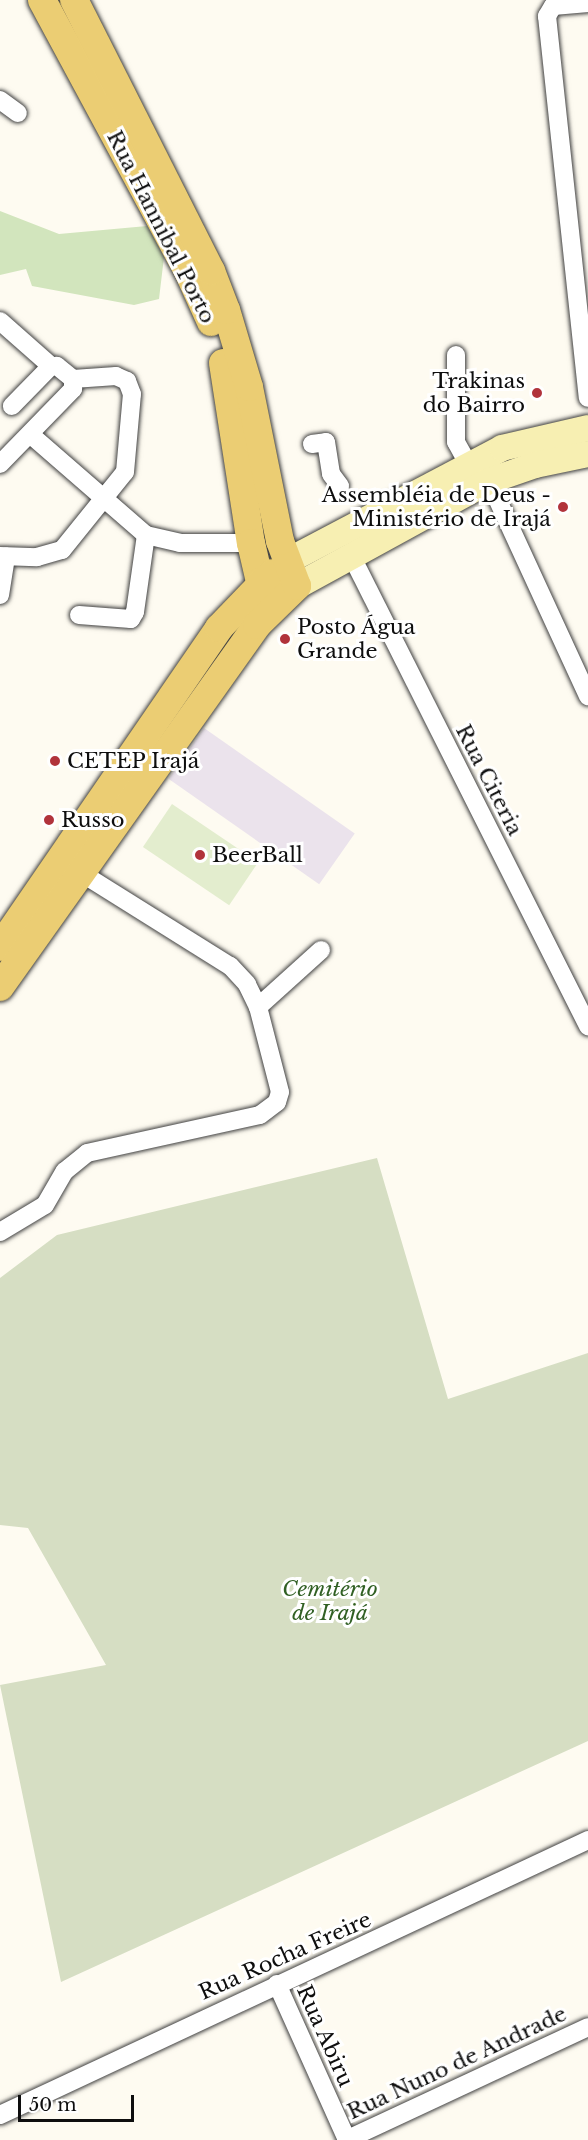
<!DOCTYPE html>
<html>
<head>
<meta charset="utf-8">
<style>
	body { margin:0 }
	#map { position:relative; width:588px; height:2140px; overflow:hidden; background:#fefbf1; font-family:"Libre Baskerville",serif }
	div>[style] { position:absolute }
	.industrial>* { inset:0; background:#ebe3ec; transform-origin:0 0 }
	.green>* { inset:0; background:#d2e5bd }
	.cemetery>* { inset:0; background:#d6dec3 }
	.pitch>* { inset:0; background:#e3edce; transform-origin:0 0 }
	.roads { filter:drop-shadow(0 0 2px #414141) drop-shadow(0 0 2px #414141) }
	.minor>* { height:18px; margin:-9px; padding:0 9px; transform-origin:9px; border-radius:9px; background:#fff }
	.secondary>* { height:26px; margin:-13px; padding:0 13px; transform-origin:13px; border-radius:13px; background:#f7efb2 }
	.primary>* { height:28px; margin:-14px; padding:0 14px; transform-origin:14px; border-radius:14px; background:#ebcd73 }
	.dots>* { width:16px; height:16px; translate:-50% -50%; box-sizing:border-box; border:3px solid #fff; border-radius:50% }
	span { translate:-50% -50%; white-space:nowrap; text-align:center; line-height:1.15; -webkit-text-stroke:6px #fff; paint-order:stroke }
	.street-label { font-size:21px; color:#0e0e0e }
	.poi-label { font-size:21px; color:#0e0e0e }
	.right { translate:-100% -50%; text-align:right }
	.left { translate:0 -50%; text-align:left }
	.park-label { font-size:21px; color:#316024; font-style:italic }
	.scale { position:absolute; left:18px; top:2095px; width:116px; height:27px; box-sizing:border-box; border:3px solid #0e0e0e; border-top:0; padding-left:8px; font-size:18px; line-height:21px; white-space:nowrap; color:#0e0e0e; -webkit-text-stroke:4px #fff; paint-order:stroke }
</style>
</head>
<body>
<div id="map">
	<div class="industrial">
		<div style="left:204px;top:728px;width:184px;height:62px;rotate:35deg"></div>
	</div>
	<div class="green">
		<div style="clip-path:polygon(0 211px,59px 234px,147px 226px,164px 257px,159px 299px,134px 305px,32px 286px,26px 269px,0 275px)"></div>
	</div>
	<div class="cemetery">
		<div style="clip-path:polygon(377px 1158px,448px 1399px,588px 1353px,588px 1741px,61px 1982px,0 1685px,106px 1665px,28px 1528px,0 1525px,0 1278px,57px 1235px)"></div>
	</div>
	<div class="pitch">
		<div style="left:172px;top:804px;width:104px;height:52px;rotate:34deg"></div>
	</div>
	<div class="roads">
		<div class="minor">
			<div style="left:588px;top:3px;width:35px;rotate:175deg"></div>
			<div style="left:553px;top:6px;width:12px;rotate:121deg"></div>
			<div style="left:547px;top:16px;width:384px;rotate:83.9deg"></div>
			<div style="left:0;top:100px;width:22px;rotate:36deg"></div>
			<div style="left:0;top:321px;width:68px;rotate:41.4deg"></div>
			<div style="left:456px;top:355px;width:87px;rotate:90deg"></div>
			<div style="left:456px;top:442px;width:25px;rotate:61deg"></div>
			<div style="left:31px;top:435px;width:152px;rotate:41deg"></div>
			<div style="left:146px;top:535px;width:35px;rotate:13deg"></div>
			<div style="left:180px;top:543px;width:71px"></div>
			<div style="left:312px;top:444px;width:14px;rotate:-8deg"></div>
			<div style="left:326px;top:442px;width:32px;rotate:81deg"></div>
			<div style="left:331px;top:474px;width:15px;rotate:53deg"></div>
			<div style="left:0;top:464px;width:105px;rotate:-45.8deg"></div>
			<div style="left:73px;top:389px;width:10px;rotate:-90deg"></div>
			<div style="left:489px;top:481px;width:237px;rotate:65.3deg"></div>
			<div style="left:350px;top:553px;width:530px;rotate:63.29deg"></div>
			<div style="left:0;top:556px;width:37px;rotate:2deg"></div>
			<div style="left:37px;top:557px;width:26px;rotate:-16deg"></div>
			<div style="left:62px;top:550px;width:100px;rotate:-51.1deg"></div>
			<div style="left:125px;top:472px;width:78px;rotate:-84.9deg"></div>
			<div style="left:132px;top:394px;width:14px;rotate:-111deg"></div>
			<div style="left:127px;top:381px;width:12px;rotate:-156deg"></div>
			<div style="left:116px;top:376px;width:43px;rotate:176deg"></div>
			<div style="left:73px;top:379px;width:21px;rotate:-141deg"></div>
			<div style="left:57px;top:366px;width:6px;rotate:180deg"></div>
			<div style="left:51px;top:366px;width:56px;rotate:134.3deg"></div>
			<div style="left:0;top:595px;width:39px;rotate:-81deg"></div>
			<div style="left:79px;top:615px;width:52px;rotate:4.4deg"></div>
			<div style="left:131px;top:619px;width:8px;rotate:-60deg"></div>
			<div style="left:135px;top:612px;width:78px;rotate:-81.9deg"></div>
			<div style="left:258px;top:1007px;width:85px;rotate:-42.1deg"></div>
			<div style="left:0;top:1232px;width:52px;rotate:-31deg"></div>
			<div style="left:45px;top:1205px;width:39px;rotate:-60deg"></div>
			<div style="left:65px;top:1171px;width:28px;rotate:-39deg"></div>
			<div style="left:87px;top:1153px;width:177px;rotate:-12.4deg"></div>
			<div style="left:260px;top:1115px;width:21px;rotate:-37deg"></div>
			<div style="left:277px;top:1102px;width:10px;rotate:-73deg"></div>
			<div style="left:280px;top:1092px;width:88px;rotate:-104.5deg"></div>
			<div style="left:258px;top:1007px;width:25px;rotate:-116deg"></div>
			<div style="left:247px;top:984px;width:25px;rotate:-133deg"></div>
			<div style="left:230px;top:966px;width:176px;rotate:-148deg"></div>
			<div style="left:277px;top:1984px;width:171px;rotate:65.8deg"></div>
			<div style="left:0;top:2115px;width:649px;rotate:-25.06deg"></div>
			<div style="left:346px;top:2140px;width:267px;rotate:-25deg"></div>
		</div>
		<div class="secondary">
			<div style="left:286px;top:562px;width:244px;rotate:-27.8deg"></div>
			<div style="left:502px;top:448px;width:88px;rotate:-13.1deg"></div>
			<div style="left:297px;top:586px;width:219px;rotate:-28.7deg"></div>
			<div style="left:489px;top:481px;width:49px;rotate:-19.2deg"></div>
			<div style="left:535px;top:465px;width:54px;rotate:-11.7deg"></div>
		</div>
		<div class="primary">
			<div style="left:42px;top:0;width:308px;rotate:61.7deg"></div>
			<div style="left:188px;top:271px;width:56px;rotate:65.7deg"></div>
			<div style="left:223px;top:363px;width:182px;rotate:81.2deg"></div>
			<div style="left:251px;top:543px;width:40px;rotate:77deg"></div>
			<div style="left:260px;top:582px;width:28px;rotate:67deg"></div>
			<div style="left:0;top:947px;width:387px;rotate:-55.5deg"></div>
			<div style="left:219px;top:628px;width:76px;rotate:-46.1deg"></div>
			<div style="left:0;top:987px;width:444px;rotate:-54.6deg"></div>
			<div style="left:257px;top:625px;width:56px;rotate:-44.3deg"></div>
			<div style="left:297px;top:586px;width:48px;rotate:-110.7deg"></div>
			<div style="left:280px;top:541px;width:157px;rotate:-101.4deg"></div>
			<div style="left:249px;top:387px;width:80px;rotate:-106.6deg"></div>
			<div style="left:226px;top:310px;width:42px;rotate:-111deg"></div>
			<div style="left:211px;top:271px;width:304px;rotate:-116.8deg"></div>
		</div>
	</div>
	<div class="dots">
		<div style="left:537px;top:393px;background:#b1333b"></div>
		<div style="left:563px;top:507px;background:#b1333b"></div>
		<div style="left:285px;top:639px;background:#b1333b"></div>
		<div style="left:55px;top:761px;background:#b1333b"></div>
		<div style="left:49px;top:820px;background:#b1333b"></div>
		<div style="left:200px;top:855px;background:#b1333b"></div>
	</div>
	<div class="street-label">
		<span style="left:161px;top:227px;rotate:63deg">Rua Hannibal Porto</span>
		<span style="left:489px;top:780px;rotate:63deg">Rua Citeria</span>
		<span style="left:285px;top:1956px;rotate:-24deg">Rua Rocha Freire</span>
		<span style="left:325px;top:2036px;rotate:66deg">Rua Abiru</span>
		<span style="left:457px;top:2063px;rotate:-25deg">Rua Nuno de Andrade</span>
	</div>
	<div class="poi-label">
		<span class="right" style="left:525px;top:393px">Trakinas<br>do Bairro</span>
		<span class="right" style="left:551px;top:507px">Assembléia de Deus -<br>Ministério de Irajá</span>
		<span class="left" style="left:297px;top:639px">Posto Água<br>Grande</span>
		<span class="left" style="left:67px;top:761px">CETEP Irajá</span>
		<span class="left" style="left:61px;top:820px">Russo</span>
		<span class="left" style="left:212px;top:855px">BeerBall</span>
	</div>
	<div class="park-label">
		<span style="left:330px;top:1601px">Cemitério<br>de Irajá</span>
	</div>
	<div class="scale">50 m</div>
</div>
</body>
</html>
